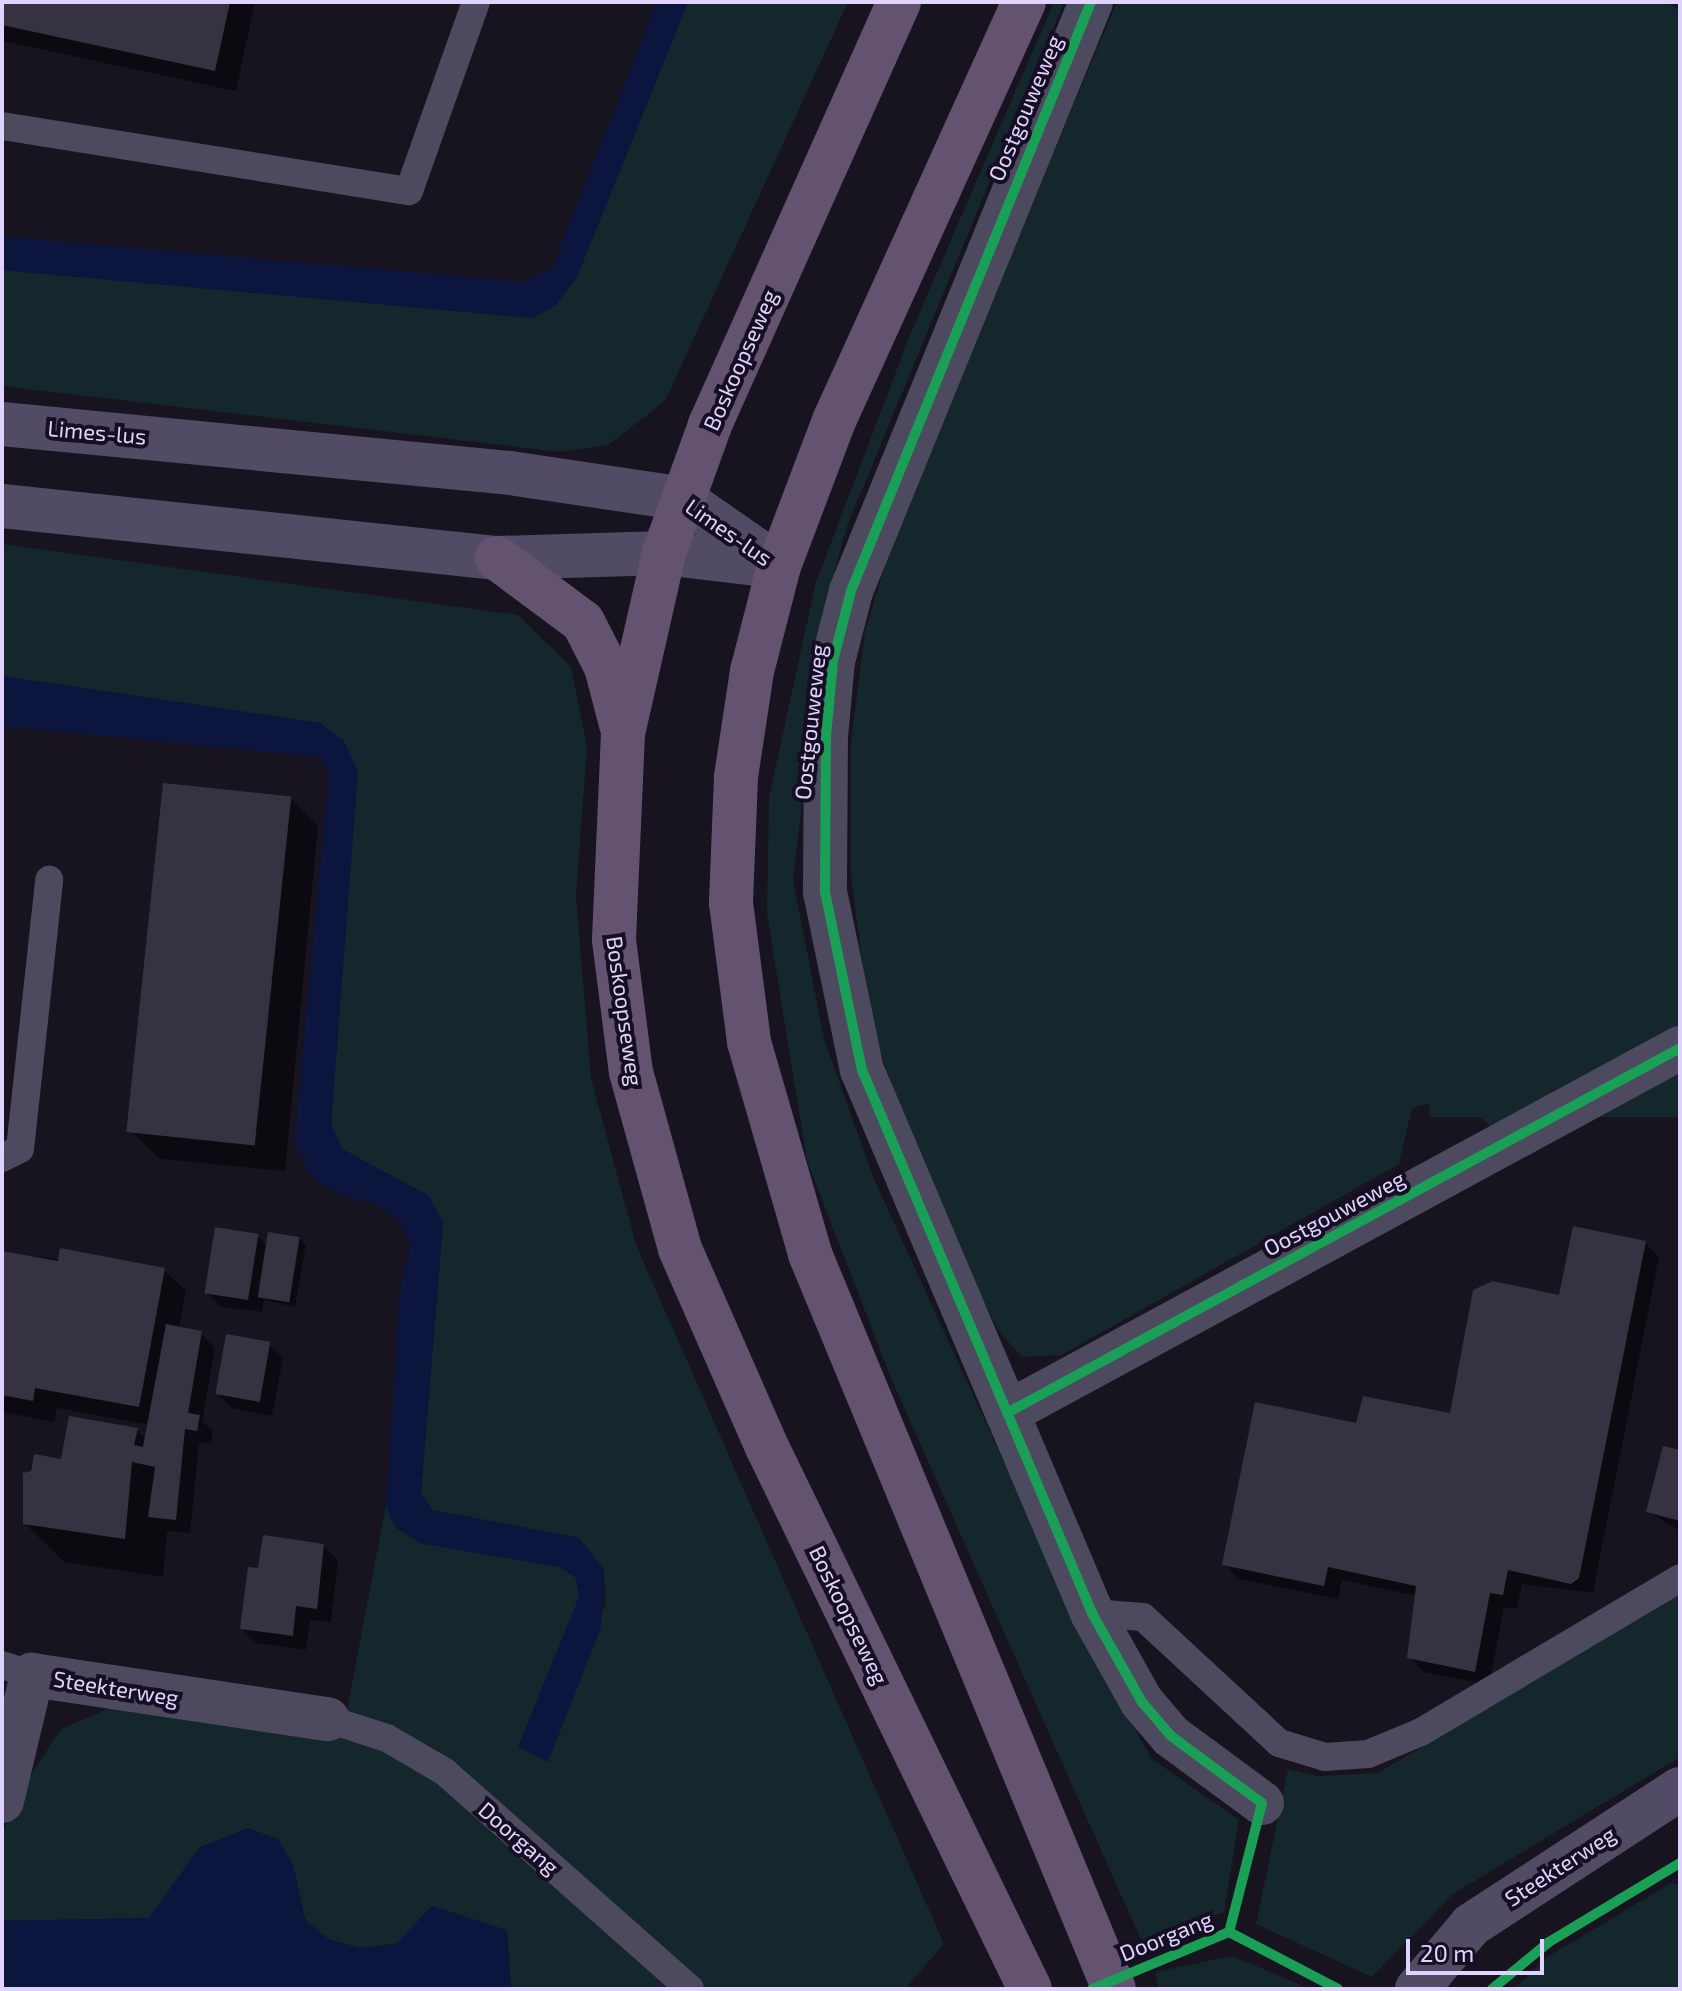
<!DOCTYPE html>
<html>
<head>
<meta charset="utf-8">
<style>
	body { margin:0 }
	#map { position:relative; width:1682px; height:1991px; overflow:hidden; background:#17141f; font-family:"Exo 2",sans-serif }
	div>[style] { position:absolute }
	.green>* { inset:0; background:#13272c; transform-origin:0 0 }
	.water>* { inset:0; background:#0c153e }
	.shadow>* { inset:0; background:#0007 }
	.building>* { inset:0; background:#373241; transform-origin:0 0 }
	.lane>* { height:28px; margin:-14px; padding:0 14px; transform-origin:14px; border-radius:14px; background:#4d495f }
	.street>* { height:44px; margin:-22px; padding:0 22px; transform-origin:22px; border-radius:22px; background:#4d495f }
	.secondary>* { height:44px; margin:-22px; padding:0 22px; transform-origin:22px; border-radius:22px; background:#524b66 }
	.primary>* { height:44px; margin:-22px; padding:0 22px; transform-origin:22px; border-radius:22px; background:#635371 }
	.cycleway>* { height:10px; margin:-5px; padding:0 5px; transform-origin:5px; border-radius:5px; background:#1a9f57 }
	span { translate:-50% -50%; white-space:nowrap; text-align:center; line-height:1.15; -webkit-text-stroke:8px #160f24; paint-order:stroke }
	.street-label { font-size:22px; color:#e0d3fe }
	.frame { position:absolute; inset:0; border:4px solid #e0d3fe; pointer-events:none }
	.scale { position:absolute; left:1406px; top:1939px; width:138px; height:36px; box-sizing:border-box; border:4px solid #e0d3fe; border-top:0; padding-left:10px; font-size:24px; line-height:28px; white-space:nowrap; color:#e0d3fe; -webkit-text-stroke:6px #160f24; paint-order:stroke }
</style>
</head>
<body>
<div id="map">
	<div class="green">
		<div style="clip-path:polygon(688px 2px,848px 2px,665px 401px,608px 445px,560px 452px,2px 386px,2px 270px,533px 318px,576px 279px)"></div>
		<div style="clip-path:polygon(1054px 2px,1064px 2px,847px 526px,824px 611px,793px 880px,824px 1039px,874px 1179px,1076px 1619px,1151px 1758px,1239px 1820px,1224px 1912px,1142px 1942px,891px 1378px,807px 1161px,767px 913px,769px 797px,816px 582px,910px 335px)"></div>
		<div style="clip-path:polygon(1117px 2px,1668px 2px,1680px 11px,1680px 1024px,1494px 1129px,1456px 1097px,1412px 1108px,1399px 1164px,1062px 1355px,1022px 1357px,998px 1330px,928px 1187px,870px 1022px,851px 876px,851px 743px,865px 631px,903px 507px)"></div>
		<div style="clip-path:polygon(2px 544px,518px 615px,571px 667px,587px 747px,576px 895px,591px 1078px,636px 1245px,944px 1944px,905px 1989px,706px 1989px,457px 1763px,395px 1726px,347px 1710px,386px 1505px,395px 1527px,420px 1543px,560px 1567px,576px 1578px,579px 1597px,569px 1625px,606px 1608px,604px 1570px,579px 1538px,432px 1510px,421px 1492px,443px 1223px,428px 1196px,342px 1149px,331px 1124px,357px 772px,344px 741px,320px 723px,2px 676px)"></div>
		<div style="left:1680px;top:1072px;width:45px;height:251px;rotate:90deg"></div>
		<div style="clip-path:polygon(1680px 1594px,1680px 1757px,1453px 1894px,1372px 1977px,1256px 1924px,1288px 1769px,1317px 1776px,1378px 1773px)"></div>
		<div style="clip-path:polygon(119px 1704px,362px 1740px,441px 1783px,670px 1989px,511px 1989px,507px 1930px,359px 1948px,328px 1939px,305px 1919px,293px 1865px,200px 1847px,149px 1918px,2px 1921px,2px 1832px,34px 1770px,61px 1729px)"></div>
		<div style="clip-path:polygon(1671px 1883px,1680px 1884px,1680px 1989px,1514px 1989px,1547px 1957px)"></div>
		<div style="clip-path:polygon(1232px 1956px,1294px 1982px,1307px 1989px,1159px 1989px,1155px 1972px)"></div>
	</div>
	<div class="water">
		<div style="clip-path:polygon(657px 2px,688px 2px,576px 279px,555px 306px,533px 318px,2px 270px,2px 236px,524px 282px,552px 268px)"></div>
		<div style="clip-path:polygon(2px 676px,320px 723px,344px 741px,358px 772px,331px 1124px,342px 1149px,429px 1196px,443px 1223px,421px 1492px,432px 1510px,579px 1538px,604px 1570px,601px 1628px,548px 1762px,518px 1747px,579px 1597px,576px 1578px,560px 1567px,420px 1543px,395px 1527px,386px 1505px,400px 1288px,411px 1244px,397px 1219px,376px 1204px,336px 1193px,312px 1177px,294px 1143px,329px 771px,320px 757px,2px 726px)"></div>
		<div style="clip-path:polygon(248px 1828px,278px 1839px,293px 1865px,305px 1919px,328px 1939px,359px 1948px,395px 1945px,432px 1906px,507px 1930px,511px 1989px,2px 1989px,2px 1921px,149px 1918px,200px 1847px)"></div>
	</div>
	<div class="shadow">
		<div style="clip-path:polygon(2px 2px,255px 2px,236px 91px,2px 41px)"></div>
		<div style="clip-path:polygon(290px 798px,318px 826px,285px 1171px,160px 1159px,131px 1131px)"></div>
		<div style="clip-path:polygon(257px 1236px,268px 1247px,299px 1238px,306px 1245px,295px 1307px,264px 1300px,262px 1312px,221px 1307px,207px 1292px)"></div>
		<div style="clip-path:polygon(1645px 1243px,1659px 1257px,1593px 1593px,1522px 1584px,1517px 1609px,1504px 1607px,1489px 1685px,1424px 1672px,1409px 1657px,1417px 1596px,1342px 1580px,1338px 1599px,1239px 1579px,1224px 1564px,1358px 1425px,1451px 1415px,1561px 1297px)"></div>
		<div style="clip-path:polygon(2px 1253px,164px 1270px,186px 1291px,179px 1329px,201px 1333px,215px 1348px,202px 1421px,213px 1431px,211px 1444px,199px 1442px,190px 1533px,167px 1531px,163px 1577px,64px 1562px,25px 1524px,29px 1496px,23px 1490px,35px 1456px,63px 1461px,137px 1430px,146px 1439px,149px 1425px,57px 1408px,54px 1422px,2px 1412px)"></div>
		<div style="clip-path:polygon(269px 1344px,283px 1358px,272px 1416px,232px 1408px,218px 1394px)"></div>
		<div style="clip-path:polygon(1680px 1452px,1680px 1531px,1648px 1512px)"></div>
		<div style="clip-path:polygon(323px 1546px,338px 1560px,331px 1622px,310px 1620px,306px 1650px,256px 1643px,242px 1629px,259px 1570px)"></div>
	</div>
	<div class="building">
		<div style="clip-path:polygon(2px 2px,230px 2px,215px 71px,2px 25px)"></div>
		<div style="left:163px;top:783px;width:129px;height:351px;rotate:6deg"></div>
		<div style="clip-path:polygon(1573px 1226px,1646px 1241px,1579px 1578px,1571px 1584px,1508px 1570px,1503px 1595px,1490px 1593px,1475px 1672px,1407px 1658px,1416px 1586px,1328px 1567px,1324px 1586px,1222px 1565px,1255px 1402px,1356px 1423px,1363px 1396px,1450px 1413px,1473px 1290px,1493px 1281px,1559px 1295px)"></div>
		<div style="left:215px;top:1227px;width:44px;height:67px;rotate:9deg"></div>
		<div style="left:268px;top:1232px;width:32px;height:66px;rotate:9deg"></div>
		<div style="clip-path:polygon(60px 1248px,165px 1268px,139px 1407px,35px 1388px,33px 1401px,2px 1395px,2px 1251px,58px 1261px)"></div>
		<div style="clip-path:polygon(166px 1324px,202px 1331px,188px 1413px,200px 1415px,197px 1431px,185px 1429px,176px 1520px,148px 1517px,155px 1467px,132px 1462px,125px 1539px,23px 1524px,23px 1473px,31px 1471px,34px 1454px,61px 1459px,69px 1416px,138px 1428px,134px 1445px,143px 1447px)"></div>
		<div style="left:226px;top:1334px;width:45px;height:61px;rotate:10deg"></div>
		<div style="clip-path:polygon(1663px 1446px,1680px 1450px,1680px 1521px,1646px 1512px)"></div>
		<div style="clip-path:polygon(263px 1535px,324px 1544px,317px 1609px,296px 1606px,293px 1636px,240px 1629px,248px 1567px,258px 1568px)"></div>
	</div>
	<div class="lane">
		<div style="left:2px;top:126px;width:412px;rotate:9.1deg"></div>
		<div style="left:409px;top:191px;width:201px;rotate:-70.5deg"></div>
		<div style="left:2px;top:1158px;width:20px;rotate:-27deg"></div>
		<div style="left:20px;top:1149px;width:271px;rotate:-83.8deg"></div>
		<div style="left:1092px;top:1613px;width:51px;rotate:4.5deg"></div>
		<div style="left:1143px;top:1617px;width:185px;rotate:42.8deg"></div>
		<div style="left:1279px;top:1743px;width:48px;rotate:16.9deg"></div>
		<div style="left:1325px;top:1757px;width:43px;rotate:-4deg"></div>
		<div style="left:1368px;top:1754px;width:57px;rotate:-22.5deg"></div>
		<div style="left:1421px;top:1732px;width:301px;rotate:-30.7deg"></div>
		<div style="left:2px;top:1665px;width:32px;rotate:18deg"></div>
		<div style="left:328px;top:1719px;width:62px;rotate:17.9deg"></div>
		<div style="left:387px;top:1738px;width:67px;rotate:30.4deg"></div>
		<div style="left:445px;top:1772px;width:327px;rotate:41.5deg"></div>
	</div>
	<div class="street">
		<div style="left:1091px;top:2px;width:636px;rotate:112.17deg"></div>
		<div style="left:851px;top:591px;width:72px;rotate:104.4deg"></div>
		<div style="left:833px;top:661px;width:75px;rotate:95.3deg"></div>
		<div style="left:826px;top:736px;width:156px;rotate:90.4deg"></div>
		<div style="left:825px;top:892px;width:182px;rotate:78.3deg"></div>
		<div style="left:862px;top:1070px;width:590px;rotate:67.04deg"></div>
		<div style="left:1092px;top:1613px;width:102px;rotate:60.7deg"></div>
		<div style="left:1142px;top:1702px;width:45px;rotate:49.5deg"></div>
		<div style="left:1171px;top:1736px;width:113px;rotate:36.4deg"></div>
		<div style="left:1007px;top:1413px;width:766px;rotate:-28.47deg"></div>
		<div style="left:2px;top:1801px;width:130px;rotate:-76.6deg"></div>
		<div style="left:32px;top:1675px;width:299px;rotate:8.5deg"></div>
	</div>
	<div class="secondary">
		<div style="left:2px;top:424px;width:510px;rotate:5.51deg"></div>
		<div style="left:510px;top:473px;width:175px;rotate:8.5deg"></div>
		<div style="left:683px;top:499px;width:117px;rotate:34.9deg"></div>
		<div style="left:2px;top:506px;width:498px;rotate:6deg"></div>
		<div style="left:497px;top:558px;width:167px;rotate:-1.7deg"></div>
		<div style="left:664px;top:553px;width:110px;rotate:6.8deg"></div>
		<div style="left:1417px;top:1989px;width:84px;rotate:-49.8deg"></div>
		<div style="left:1471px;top:1925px;width:249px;rotate:-33.1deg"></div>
	</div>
	<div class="primary">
		<div style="left:899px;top:2px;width:463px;rotate:114.1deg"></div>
		<div style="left:710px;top:425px;width:136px;rotate:109.8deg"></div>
		<div style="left:664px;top:553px;width:185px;rotate:102.8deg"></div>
		<div style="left:623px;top:733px;width:207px;rotate:92.5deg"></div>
		<div style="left:614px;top:940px;width:133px;rotate:82.7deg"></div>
		<div style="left:631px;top:1072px;width:184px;rotate:74.5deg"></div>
		<div style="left:680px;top:1249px;width:219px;rotate:66.3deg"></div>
		<div style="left:768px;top:1449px;width:600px;rotate:64.12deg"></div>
		<div style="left:1024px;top:2px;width:457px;rotate:114.4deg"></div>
		<div style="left:835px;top:418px;width:158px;rotate:110.7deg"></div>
		<div style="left:779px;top:566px;width:108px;rotate:104.4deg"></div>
		<div style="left:752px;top:671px;width:107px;rotate:98.6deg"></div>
		<div style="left:736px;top:777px;width:126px;rotate:92.3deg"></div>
		<div style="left:731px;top:903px;width:140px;rotate:82.6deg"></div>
		<div style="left:749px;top:1042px;width:221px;rotate:73.9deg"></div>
		<div style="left:810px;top:1254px;width:795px;rotate:67.53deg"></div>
		<div style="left:497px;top:558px;width:107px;rotate:36.7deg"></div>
		<div style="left:583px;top:622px;width:51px;rotate:62.9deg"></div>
		<div style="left:606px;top:667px;width:59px;rotate:75.3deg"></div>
	</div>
	<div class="cycleway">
		<div style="left:1091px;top:2px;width:636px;rotate:112.17deg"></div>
		<div style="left:851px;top:591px;width:72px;rotate:104.4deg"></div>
		<div style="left:833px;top:661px;width:75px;rotate:95.3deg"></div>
		<div style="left:826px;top:736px;width:156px;rotate:90.4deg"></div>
		<div style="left:825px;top:892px;width:182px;rotate:78.3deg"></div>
		<div style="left:862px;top:1070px;width:590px;rotate:67.04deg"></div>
		<div style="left:1092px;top:1613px;width:102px;rotate:60.7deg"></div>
		<div style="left:1142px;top:1702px;width:45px;rotate:49.5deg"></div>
		<div style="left:1171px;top:1736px;width:113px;rotate:36.4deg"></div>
		<div style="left:1262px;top:1803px;width:133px;rotate:104.3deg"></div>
		<div style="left:1007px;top:1413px;width:766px;rotate:-28.47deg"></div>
		<div style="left:1092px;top:1989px;width:148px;rotate:-22.6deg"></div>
		<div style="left:1229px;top:1932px;width:123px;rotate:27.6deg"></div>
		<div style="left:1492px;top:1989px;width:74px;rotate:-39.5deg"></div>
		<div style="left:1549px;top:1942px;width:153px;rotate:-31.1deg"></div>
	</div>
	<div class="street-label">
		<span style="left:1025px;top:108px;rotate:-67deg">Oostgouweweg</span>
		<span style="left:740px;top:360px;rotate:-66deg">Boskoopseweg</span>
		<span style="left:97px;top:432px;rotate:5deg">Limes-lus</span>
		<span style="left:729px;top:532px;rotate:35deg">Limes-lus</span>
		<span style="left:810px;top:722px;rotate:-84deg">Oostgouweweg</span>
		<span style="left:625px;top:1011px;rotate:82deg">Boskoopseweg</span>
		<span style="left:1334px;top:1213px;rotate:-28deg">Oostgouweweg</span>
		<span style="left:849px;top:1615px;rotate:64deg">Boskoopseweg</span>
		<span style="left:116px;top:1688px;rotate:9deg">Steekterweg</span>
		<span style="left:519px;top:1838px;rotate:41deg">Doorgang</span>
		<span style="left:1560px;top:1866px;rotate:-33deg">Steekterweg</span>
		<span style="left:1166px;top:1936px;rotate:-22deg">Doorgang</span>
	</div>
	<div class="frame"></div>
	<div class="scale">20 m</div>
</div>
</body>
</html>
